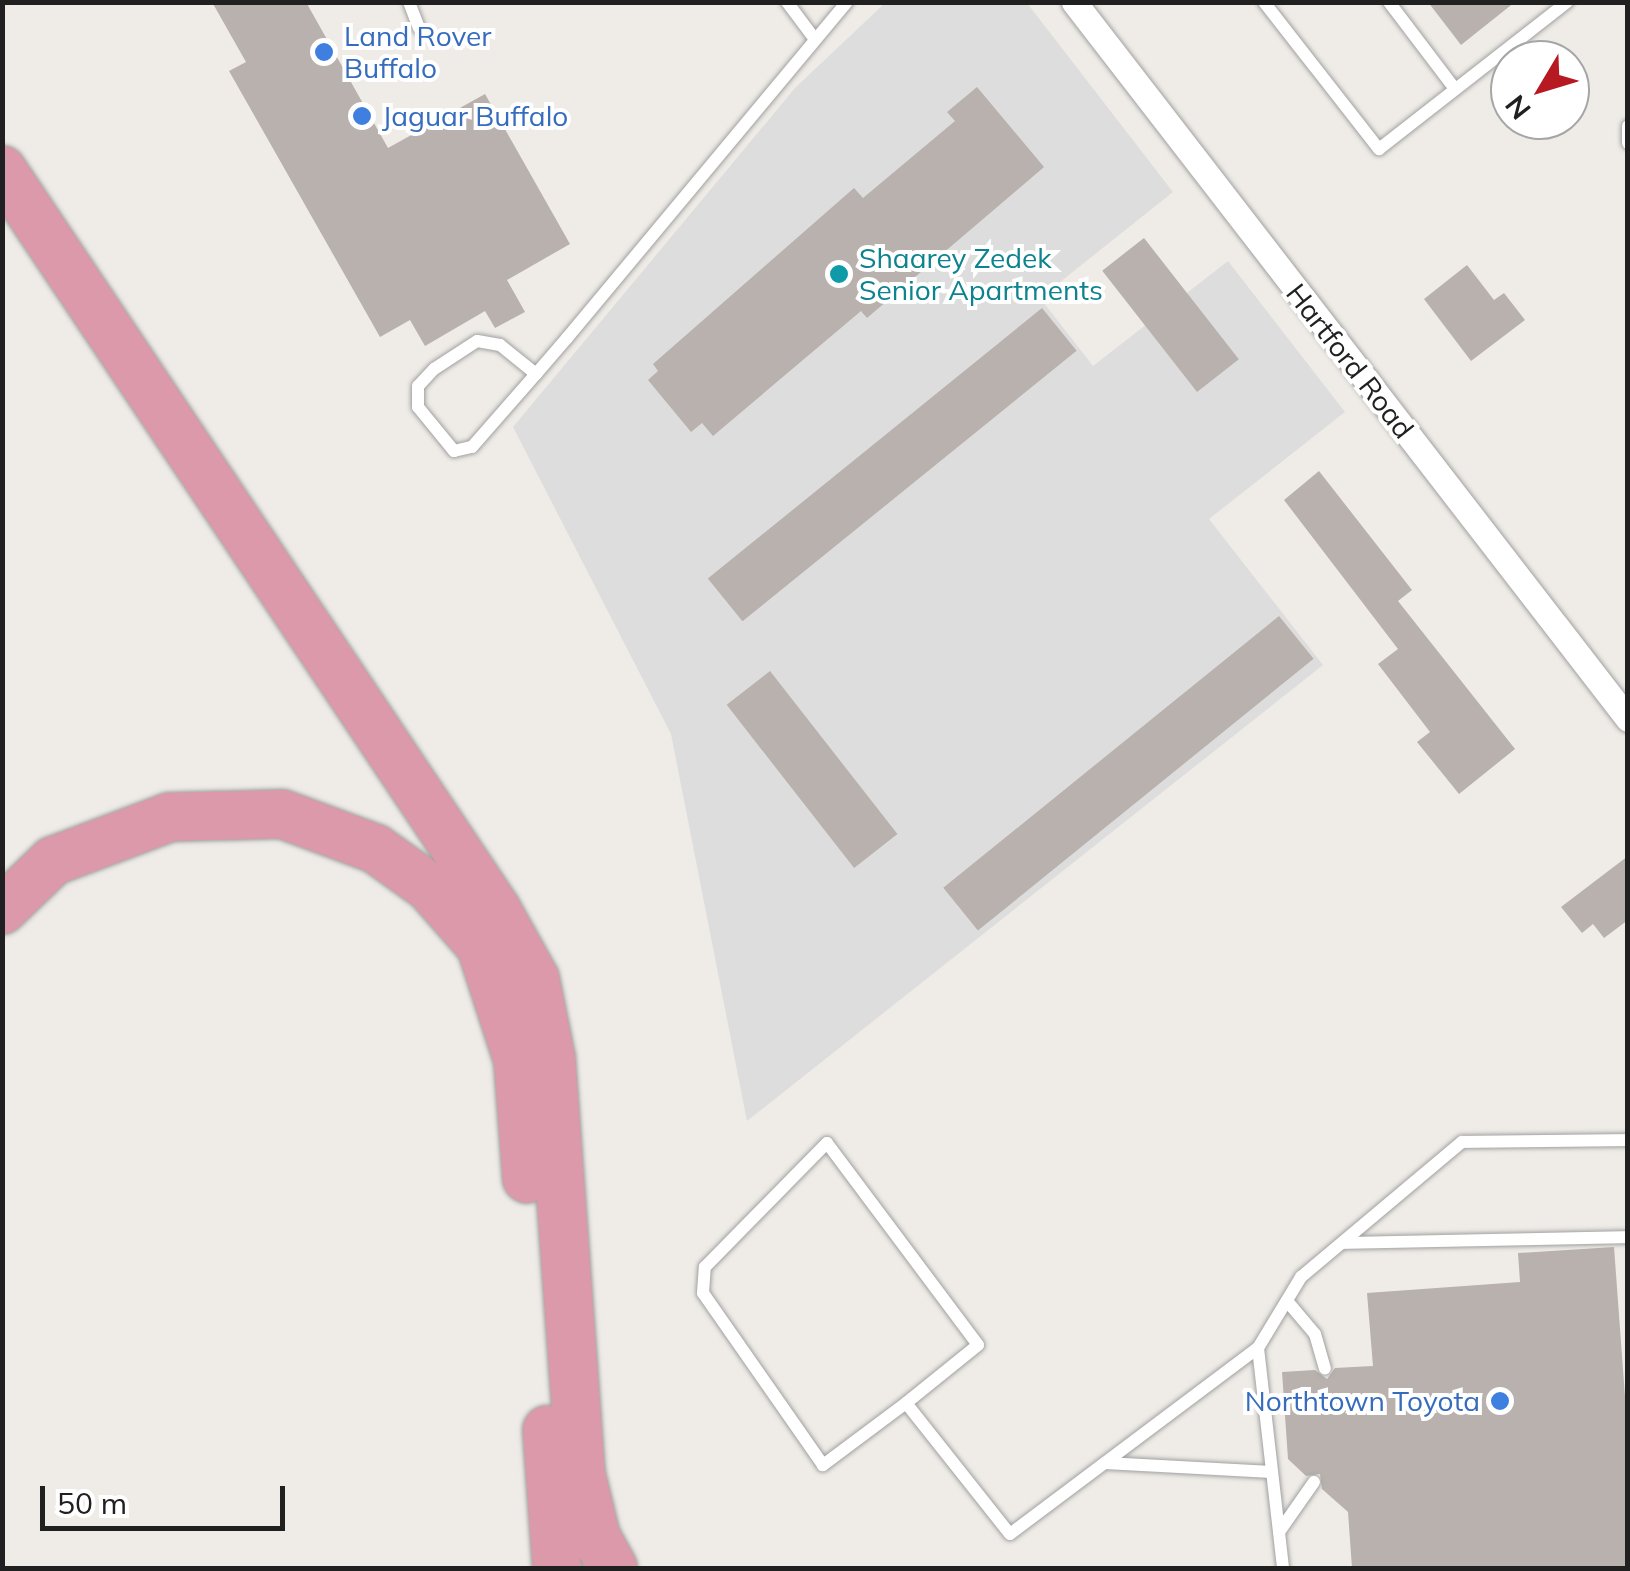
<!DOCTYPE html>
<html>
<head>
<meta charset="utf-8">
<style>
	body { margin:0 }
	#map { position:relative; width:1630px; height:1571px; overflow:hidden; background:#efece7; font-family:Mulish,sans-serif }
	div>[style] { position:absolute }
	.residential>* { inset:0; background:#dedddd }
	.building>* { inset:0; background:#b8b1ad; transform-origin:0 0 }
	.roads { filter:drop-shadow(0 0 2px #a1a1a1) drop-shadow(0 0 2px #a1a1a1) }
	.lane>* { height:12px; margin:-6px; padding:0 6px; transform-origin:6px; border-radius:6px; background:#fff }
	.street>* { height:25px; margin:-12.5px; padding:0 12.5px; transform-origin:12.5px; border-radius:12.5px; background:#fff }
	.highway>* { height:48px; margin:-24px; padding:0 24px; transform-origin:24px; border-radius:24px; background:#dc99a9 }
	.dots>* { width:28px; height:28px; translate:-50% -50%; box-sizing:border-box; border:5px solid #fff; border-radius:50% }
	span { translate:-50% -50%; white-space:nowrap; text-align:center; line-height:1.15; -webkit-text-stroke:8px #fff; paint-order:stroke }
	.shop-label { font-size:28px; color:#366cbe }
	.left { translate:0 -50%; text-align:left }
	.right { translate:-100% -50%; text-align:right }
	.culture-label { font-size:28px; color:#0d838f }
	.street-label { font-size:28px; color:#202020 }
	.frame { position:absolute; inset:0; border:5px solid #202020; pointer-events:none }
	.north { position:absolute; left:1490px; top:40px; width:100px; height:100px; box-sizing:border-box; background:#fff; border:2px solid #a6a6a6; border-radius:50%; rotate:232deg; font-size:28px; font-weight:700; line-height:40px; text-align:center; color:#202020 }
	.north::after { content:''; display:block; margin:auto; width:35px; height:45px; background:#b61922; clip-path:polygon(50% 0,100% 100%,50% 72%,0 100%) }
	.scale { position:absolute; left:40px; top:1486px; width:245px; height:45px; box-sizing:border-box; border:5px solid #202020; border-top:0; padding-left:12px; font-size:30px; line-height:35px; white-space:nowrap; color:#202020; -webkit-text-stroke:8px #fff; paint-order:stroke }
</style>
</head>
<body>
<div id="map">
	<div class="residential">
		<div style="clip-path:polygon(885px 3px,1027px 3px,1173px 192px,1040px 298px,1093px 366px,1228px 261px,1345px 412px,1209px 519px,1323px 665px,747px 1121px,671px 734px,513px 427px,795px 88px)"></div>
	</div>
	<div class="building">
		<div style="clip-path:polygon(212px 2px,306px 2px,388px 148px,485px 94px,570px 244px,507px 280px,525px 312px,495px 328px,485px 311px,425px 346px,410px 320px,380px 337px,229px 71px,246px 62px)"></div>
		<div style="clip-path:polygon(1428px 2px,1515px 2px,1461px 45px)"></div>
		<div style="clip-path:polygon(977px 87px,1044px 167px,867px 318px,861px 311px,713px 436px,702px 423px,691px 432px,648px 380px,658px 371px,653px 364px,854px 188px,863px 198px,955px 121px,947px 112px)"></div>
		<div style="left:1144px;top:238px;width:154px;height:53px;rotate:52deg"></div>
		<div style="clip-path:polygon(1467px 265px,1494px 300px,1504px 293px,1525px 320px,1471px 361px,1424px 299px)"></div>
		<div style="left:1042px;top:308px;width:55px;height:430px;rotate:51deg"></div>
		<div style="clip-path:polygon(1319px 471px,1412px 590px,1398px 601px,1515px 749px,1459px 794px,1417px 742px,1430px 732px,1378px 664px,1398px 649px,1284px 500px)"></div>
		<div style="left:1279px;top:616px;width:55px;height:432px;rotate:51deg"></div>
		<div style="left:770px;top:671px;width:207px;height:55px;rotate:52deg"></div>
		<div style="clip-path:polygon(1628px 856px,1628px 920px,1604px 938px,1593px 924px,1582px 933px,1561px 907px)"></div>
		<div style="clip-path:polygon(1614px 1247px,1628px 1437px,1628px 1568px,1352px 1568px,1348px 1512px,1322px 1489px,1320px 1474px,1306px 1476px,1288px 1459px,1282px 1372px,1315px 1370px,1327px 1379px,1335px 1368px,1373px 1366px,1367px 1293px,1520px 1282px,1518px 1253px)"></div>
	</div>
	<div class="roads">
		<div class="lane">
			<div style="left:409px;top:2px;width:28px;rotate:69deg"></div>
			<div style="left:787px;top:2px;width:45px;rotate:53.1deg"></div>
			<div style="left:1264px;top:2px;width:187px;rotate:52deg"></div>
			<div style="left:1379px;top:149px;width:239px;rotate:-38deg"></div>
			<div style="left:1389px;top:2px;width:109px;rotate:52.8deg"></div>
			<div style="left:1628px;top:126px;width:17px;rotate:90deg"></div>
			<div style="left:536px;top:374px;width:46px;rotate:-141.1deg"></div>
			<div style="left:500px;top:345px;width:23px;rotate:-170deg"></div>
			<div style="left:477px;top:341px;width:51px;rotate:146.9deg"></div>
			<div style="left:434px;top:369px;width:23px;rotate:133deg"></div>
			<div style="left:418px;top:386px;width:21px;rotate:90deg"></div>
			<div style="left:418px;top:407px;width:57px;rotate:50.7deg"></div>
			<div style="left:454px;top:451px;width:18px;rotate:-13deg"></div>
			<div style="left:472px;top:447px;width:97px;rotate:-48.8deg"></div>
			<div style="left:536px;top:374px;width:48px;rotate:-49.3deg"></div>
			<div style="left:567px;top:338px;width:437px;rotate:-50.2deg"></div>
			<div style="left:1343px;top:1243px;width:285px;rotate:-1.2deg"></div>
			<div style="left:1287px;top:1301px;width:43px;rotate:49.7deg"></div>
			<div style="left:1315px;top:1334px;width:36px;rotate:74deg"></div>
			<div style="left:1258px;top:1348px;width:221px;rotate:83.5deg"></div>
			<div style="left:906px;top:1403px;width:104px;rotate:143.2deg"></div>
			<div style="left:823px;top:1465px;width:210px;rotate:-124.9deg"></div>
			<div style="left:703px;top:1293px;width:26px;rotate:-86deg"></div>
			<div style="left:705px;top:1267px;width:174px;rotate:-45.5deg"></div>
			<div style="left:827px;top:1143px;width:252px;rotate:53.2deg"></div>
			<div style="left:978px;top:1345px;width:92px;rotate:141.1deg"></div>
			<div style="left:906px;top:1403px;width:167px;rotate:51.6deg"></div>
			<div style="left:1010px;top:1534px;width:310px;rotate:-36.9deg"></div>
			<div style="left:1258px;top:1348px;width:83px;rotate:-58.8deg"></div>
			<div style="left:1301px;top:1277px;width:210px;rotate:-40deg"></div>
			<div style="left:1462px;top:1142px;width:166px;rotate:-0.7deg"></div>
			<div style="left:1105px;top:1463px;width:167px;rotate:3.1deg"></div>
			<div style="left:1279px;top:1532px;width:61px;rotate:-55deg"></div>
		</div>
		<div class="street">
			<div style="left:1074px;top:2px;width:906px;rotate:52.31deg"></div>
		</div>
		<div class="highway">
			<div style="left:2px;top:170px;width:889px;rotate:56.24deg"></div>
			<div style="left:496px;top:909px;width:80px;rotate:60.9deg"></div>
			<div style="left:535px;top:979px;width:81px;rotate:78.6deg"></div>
			<div style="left:551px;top:1058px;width:418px;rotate:85.9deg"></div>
			<div style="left:581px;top:1475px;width:64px;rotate:76.4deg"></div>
			<div style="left:596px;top:1537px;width:35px;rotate:61deg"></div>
			<div style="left:2px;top:910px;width:71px;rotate:-43.9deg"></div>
			<div style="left:53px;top:861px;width:125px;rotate:-20.6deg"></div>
			<div style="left:170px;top:817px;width:112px;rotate:-1.5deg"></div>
			<div style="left:282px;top:814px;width:100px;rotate:20.4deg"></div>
			<div style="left:376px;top:849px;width:65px;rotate:35.6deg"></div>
			<div style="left:429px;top:887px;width:79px;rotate:48.6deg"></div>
			<div style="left:481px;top:946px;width:120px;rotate:72deg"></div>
			<div style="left:518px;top:1060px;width:119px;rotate:85.7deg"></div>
			<div style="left:547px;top:1430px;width:138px;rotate:85.9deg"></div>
		</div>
	</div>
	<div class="dots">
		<div style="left:324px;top:52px;background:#3f7fe0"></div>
		<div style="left:362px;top:116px;background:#3f7fe0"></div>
		<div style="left:839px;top:274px;background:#0f9aa8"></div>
		<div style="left:1500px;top:1401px;background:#3f7fe0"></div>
	</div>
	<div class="shop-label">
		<span class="left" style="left:344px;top:52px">Land Rover<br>Buffalo</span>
		<span class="left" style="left:382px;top:116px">Jaguar Buffalo</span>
		<span class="right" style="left:1480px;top:1401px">Northtown Toyota</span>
	</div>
	<div class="culture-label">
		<span class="left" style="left:859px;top:274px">Shaarey Zedek<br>Senior Apartments</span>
	</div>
	<div class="street-label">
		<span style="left:1350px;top:361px;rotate:52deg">Hartford Road</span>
	</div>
	<div class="frame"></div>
	<div class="north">N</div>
	<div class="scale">50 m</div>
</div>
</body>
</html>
